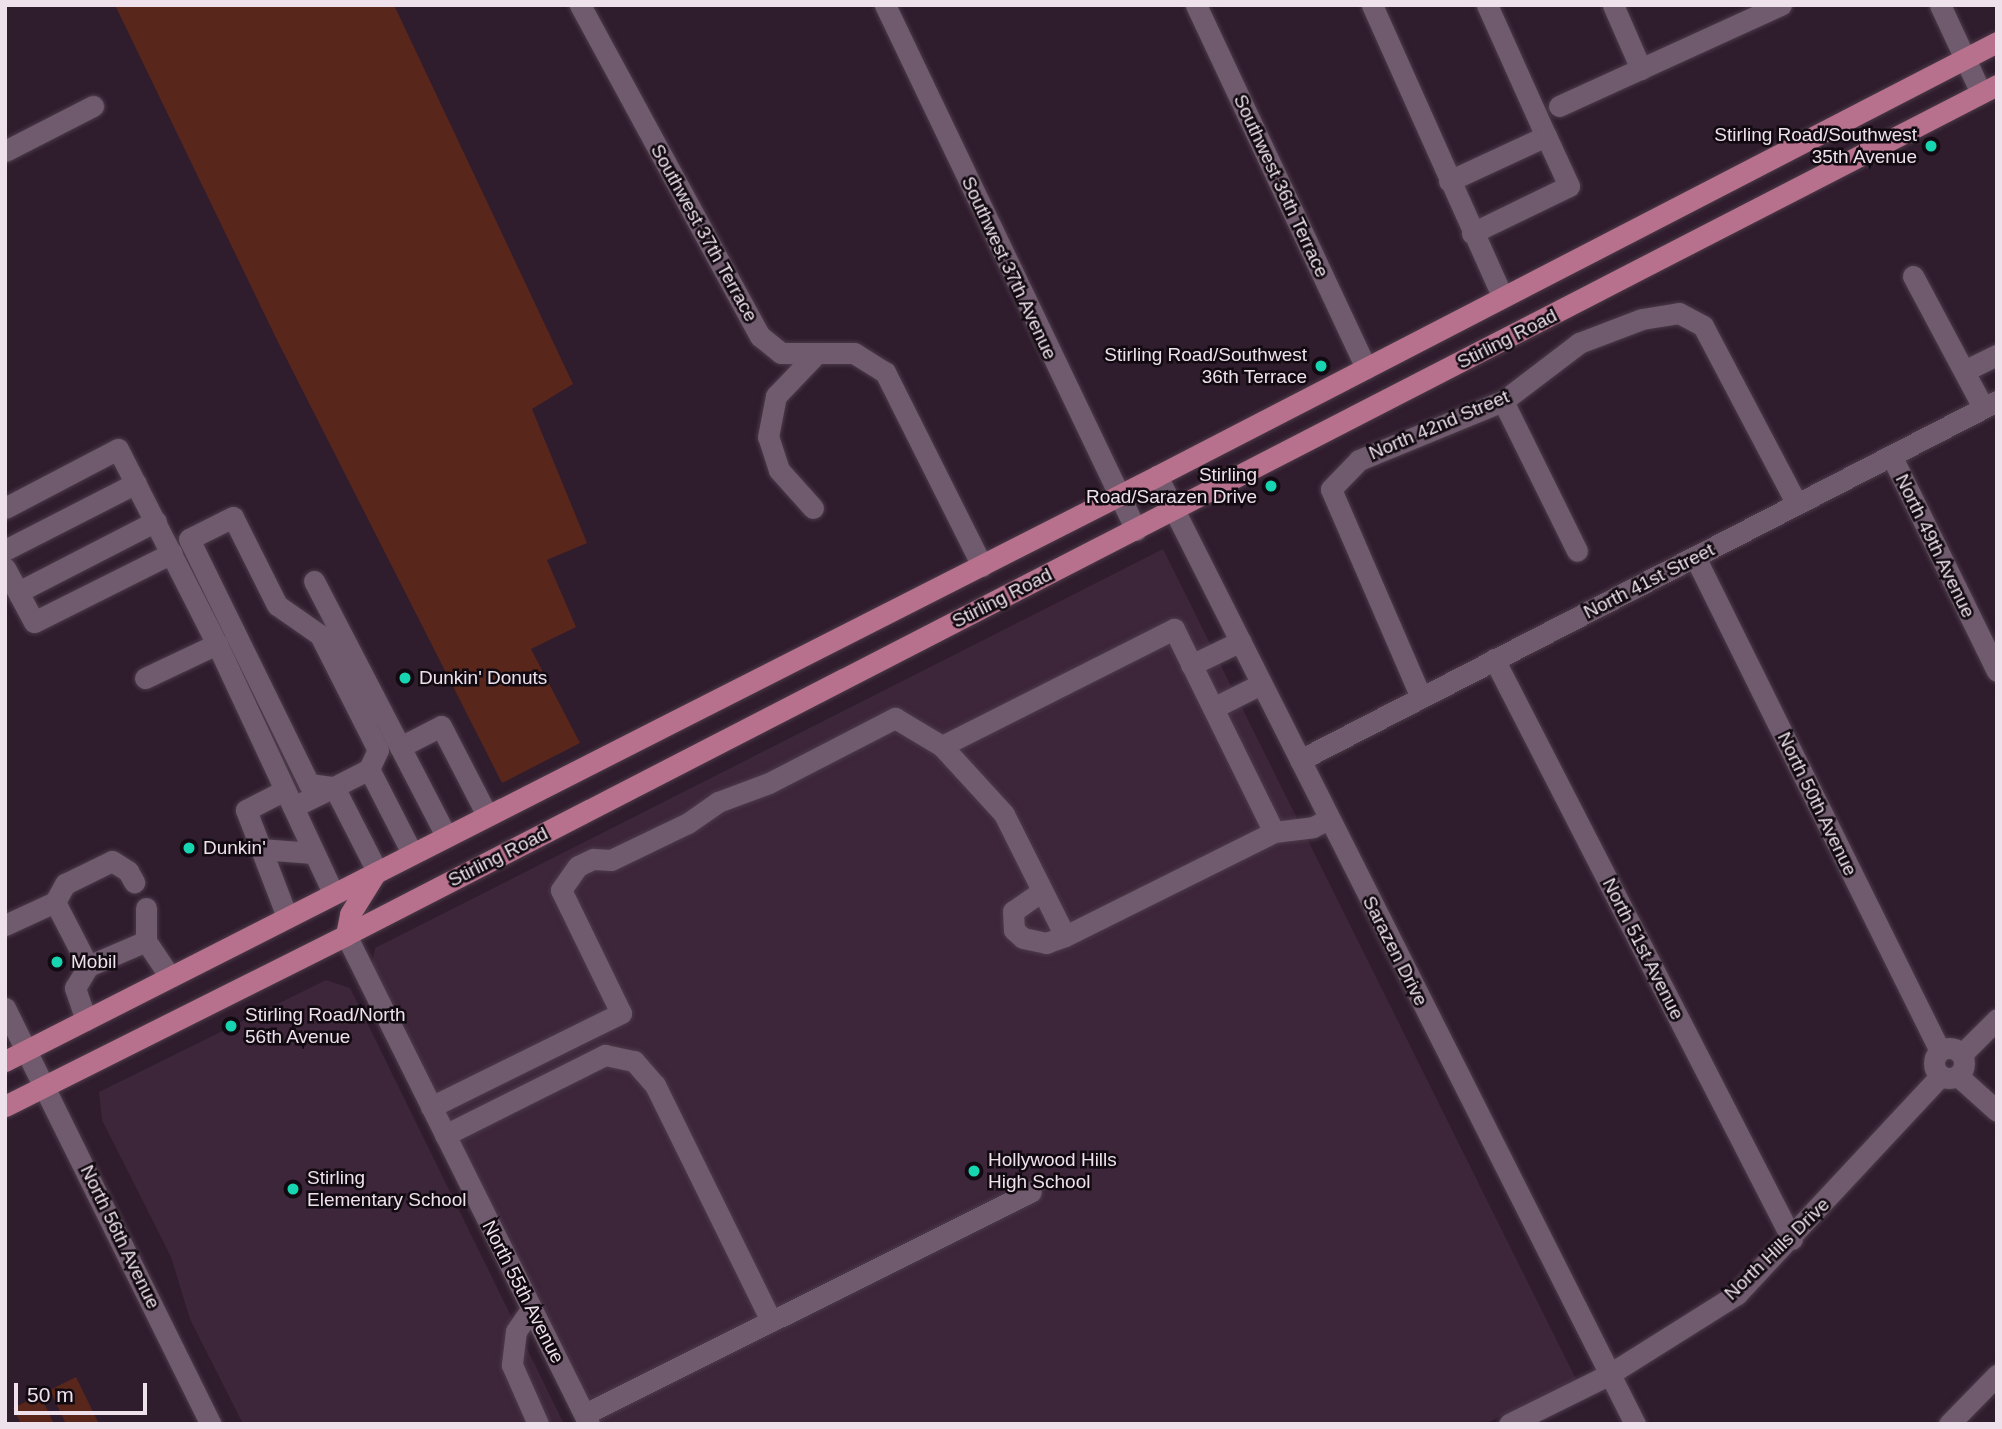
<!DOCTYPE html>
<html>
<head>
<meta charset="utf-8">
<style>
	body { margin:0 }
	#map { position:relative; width:2002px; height:1429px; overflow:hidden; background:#2f1c2d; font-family:Arial,sans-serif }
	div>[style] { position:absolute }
	.built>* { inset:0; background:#3d253a }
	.green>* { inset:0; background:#59261c }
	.roads { filter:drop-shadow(0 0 2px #4b3b49) drop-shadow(0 0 2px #4b3b49) }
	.minor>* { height:21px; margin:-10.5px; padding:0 10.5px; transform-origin:10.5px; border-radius:10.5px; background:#705a6d }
	.minor>.ring { margin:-10.5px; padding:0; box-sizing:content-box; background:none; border:21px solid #705a6d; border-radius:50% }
	.major>* { height:21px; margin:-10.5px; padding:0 10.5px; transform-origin:10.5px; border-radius:10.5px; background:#b8718c }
	.dots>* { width:19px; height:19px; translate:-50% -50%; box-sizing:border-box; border:4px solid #120a11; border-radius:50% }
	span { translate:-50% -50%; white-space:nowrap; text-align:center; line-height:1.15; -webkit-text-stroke:5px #120a11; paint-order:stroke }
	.poi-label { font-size:19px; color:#eee1ec }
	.right { translate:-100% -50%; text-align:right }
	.left { translate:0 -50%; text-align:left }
	.street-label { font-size:19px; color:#eee1ec }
	.frame { position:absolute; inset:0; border:7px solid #eee1ec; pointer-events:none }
	.scale { position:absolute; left:14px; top:1383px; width:133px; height:32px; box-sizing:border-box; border:4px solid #eee1ec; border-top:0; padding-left:9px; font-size:21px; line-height:24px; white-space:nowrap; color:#eee1ec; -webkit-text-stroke:5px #120a11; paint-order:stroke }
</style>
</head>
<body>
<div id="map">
	<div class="built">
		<div style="clip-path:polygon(1163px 549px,1576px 1379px,1485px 1424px,600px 1424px,372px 963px,375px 948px)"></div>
		<div style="clip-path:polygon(326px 980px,350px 988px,564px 1424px,243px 1424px,190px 1319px,171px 1257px,102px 1120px,99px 1092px)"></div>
	</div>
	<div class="green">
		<div style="clip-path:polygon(115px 5px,394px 5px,573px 384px,532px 409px,587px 543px,547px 560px,576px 627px,531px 649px,580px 743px,502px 783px,278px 342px)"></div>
		<div style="clip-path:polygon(76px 1377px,99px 1424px,66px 1424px,50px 1390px)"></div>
		<div style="clip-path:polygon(40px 1395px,54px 1424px,21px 1424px,13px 1408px)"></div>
	</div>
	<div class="roads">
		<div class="minor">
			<div style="left:580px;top:5px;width:377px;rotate:61.5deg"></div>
			<div style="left:760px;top:336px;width:27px;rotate:39deg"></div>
			<div style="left:781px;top:353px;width:73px"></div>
			<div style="left:854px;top:353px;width:36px;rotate:32deg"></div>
			<div style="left:885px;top:372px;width:217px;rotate:63.4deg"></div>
			<div style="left:885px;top:5px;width:582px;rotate:64.45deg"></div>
			<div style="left:1196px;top:5px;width:401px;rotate:64.9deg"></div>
			<div style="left:1372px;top:5px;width:319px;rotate:65.9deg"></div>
			<div style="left:1487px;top:5px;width:144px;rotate:65.8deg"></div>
			<div style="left:1613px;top:5px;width:70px;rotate:66.4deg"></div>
			<div style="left:1940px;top:5px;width:97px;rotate:65deg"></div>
			<div style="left:1559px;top:106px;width:244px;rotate:-24.5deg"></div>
			<div style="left:5px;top:151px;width:99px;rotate:-27.1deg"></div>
			<div style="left:1449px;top:181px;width:107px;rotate:-24.9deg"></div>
			<div style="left:1546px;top:136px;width:55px;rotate:65.3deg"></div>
			<div style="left:1569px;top:186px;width:108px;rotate:154.1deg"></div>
			<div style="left:1913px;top:276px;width:149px;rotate:61.9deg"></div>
			<div style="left:1964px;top:371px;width:37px;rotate:-26deg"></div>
			<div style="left:1503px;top:401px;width:167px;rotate:63.7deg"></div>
			<div style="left:1892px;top:457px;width:238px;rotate:63.9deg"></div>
			<div style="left:1157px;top:476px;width:1062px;rotate:63.24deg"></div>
			<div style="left:5px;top:508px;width:127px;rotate:-27.6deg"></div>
			<div style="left:118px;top:449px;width:219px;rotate:63.1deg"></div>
			<div style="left:217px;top:644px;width:275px;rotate:65deg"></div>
			<div style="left:813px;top:508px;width:51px;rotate:-131.8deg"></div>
			<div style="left:779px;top:470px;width:35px;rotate:-108deg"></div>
			<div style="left:768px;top:437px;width:42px;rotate:-79deg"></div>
			<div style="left:776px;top:396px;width:59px;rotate:-46.4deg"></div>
			<div style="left:5px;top:550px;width:147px;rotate:-27.1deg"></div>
			<div style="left:1695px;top:557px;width:551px;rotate:63.62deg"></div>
			<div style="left:5px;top:568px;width:61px;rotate:61.8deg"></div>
			<div style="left:34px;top:622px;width:154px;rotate:-26.6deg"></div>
			<div style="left:314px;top:581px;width:287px;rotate:62.6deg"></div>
			<div style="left:18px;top:592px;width:155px;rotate:-27.2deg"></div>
			<div style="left:1174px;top:629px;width:226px;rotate:63.8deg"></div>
			<div style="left:1274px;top:832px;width:233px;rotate:153.5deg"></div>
			<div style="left:1065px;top:936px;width:136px;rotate:-116.6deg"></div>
			<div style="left:1004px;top:814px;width:92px;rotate:-132.4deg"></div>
			<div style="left:942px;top:746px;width:260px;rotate:-26.8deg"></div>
			<div style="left:1494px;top:659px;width:652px;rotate:62.81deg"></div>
			<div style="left:1191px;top:665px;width:55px;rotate:-25.6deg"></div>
			<div style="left:145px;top:678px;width:80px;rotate:-25.3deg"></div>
			<div style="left:1420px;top:695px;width:224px;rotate:-113.4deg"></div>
			<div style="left:1331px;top:489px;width:40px;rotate:-46deg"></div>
			<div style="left:1359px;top:460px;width:156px;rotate:-22.3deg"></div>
			<div style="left:1503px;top:401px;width:96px;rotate:-37.3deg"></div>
			<div style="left:1579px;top:343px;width:67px;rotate:-20.9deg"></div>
			<div style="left:1642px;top:319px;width:37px;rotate:-9deg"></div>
			<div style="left:1679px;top:313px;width:27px;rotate:28deg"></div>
			<div style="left:1703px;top:326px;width:201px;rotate:62.2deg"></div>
			<div style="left:1213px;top:708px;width:54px;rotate:-26.6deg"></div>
			<div style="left:400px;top:747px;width:46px;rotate:-27.1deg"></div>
			<div style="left:441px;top:726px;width:100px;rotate:62.7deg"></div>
			<div style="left:1300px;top:760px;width:784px;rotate:-27.25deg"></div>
			<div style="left:369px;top:769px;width:94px;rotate:62.9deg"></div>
			<div style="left:334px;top:787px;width:94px;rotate:62.9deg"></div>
			<div style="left:285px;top:790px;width:44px;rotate:152.9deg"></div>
			<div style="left:246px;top:810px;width:115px;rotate:69deg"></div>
			<div style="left:293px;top:807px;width:46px;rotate:-26deg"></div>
			<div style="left:334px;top:787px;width:39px;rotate:-27deg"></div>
			<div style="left:369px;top:769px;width:21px;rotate:-65deg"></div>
			<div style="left:378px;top:750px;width:129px;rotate:-116.8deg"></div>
			<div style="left:320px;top:635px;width:52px;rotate:-145.1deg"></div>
			<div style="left:277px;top:605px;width:98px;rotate:-116.6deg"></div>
			<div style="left:233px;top:517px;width:49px;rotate:153.4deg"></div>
			<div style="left:189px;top:539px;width:273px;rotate:63.9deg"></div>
			<div style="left:309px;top:784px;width:25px;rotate:7deg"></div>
			<div style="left:1274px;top:832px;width:39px;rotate:-7deg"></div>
			<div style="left:1313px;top:827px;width:18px;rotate:-27deg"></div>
			<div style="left:260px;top:849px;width:53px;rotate:4.3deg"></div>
			<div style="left:1042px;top:891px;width:35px;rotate:145deg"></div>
			<div style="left:1013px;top:911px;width:19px;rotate:87deg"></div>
			<div style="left:1014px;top:930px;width:12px;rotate:42deg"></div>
			<div style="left:1023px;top:938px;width:24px;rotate:12deg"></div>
			<div style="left:1046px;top:943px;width:20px;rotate:-20deg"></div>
			<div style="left:55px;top:902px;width:21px;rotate:-61deg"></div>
			<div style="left:65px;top:884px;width:52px;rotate:-26.1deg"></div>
			<div style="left:112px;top:861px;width:19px;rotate:32deg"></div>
			<div style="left:128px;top:871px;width:13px;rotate:61deg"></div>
			<div style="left:146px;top:908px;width:33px;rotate:90deg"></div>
			<div style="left:5px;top:925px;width:55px;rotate:-24.7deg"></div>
			<div style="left:55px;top:902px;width:72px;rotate:62.7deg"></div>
			<div style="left:88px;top:966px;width:63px;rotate:-23.3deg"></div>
			<div style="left:146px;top:941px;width:43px;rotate:56.3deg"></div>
			<div style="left:346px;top:935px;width:546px;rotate:63.58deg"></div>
			<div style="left:5px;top:1008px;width:464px;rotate:63.7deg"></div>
			<div style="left:86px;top:1020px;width:34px;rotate:-109deg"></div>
			<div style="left:75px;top:988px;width:26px;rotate:-59deg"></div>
			<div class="ring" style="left:1934px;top:1048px;width:9px;height:9px"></div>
			<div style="left:1962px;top:1054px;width:49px;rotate:-45deg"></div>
			<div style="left:1958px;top:1076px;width:52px;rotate:41.9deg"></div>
			<div style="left:431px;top:1107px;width:212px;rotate:-26.3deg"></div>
			<div style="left:621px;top:1013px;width:137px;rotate:-116deg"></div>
			<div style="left:561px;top:890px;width:29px;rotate:-55deg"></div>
			<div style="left:578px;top:866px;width:17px;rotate:-25deg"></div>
			<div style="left:593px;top:859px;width:18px;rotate:3deg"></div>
			<div style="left:611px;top:860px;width:85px;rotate:-25.7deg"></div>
			<div style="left:688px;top:823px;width:37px;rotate:-35deg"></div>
			<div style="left:718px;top:802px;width:54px;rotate:-20.4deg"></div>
			<div style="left:769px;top:783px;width:142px;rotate:-27.3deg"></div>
			<div style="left:895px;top:718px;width:55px;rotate:30.8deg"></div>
			<div style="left:445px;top:1135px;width:179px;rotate:-26.6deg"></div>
			<div style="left:605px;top:1055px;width:30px;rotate:12deg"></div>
			<div style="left:634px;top:1061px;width:32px;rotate:49deg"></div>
			<div style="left:655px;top:1085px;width:263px;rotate:63.8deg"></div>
			<div style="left:531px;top:1309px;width:27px;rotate:124deg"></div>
			<div style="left:516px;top:1331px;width:34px;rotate:97deg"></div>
			<div style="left:512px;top:1365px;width:64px;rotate:66.2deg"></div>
			<div style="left:585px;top:1414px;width:498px;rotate:-26.5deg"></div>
			<div style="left:1509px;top:1424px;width:110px;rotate:-26.3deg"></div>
			<div style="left:1608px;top:1375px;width:152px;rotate:-32.1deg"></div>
			<div style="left:1737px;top:1294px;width:298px;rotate:-47deg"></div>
			<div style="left:1949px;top:1424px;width:69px;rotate:-45.6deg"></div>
		</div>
		<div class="major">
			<div style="left:346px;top:935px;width:21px;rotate:-79deg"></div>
			<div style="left:350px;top:914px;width:49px;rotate:-58.2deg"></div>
			<div style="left:5px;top:1061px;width:1292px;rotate:-26.92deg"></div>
			<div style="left:1157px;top:476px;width:945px;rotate:-27.32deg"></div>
			<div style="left:5px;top:1106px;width:381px;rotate:-26.6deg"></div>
			<div style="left:346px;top:935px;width:1857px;rotate:-27.24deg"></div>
		</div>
	</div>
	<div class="dots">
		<div style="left:1931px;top:146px;background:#18d5b2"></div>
		<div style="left:1321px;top:366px;background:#18d5b2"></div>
		<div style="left:1271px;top:486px;background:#18d5b2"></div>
		<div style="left:405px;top:678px;background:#18d5b2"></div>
		<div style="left:189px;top:848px;background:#18d5b2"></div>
		<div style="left:57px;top:962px;background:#18d5b2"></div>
		<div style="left:231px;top:1026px;background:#18d5b2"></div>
		<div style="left:974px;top:1171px;background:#18d5b2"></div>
		<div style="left:293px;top:1189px;background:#18d5b2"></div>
	</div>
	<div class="poi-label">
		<span class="right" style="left:1917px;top:146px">Stirling Road/Southwest<br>35th Avenue</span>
		<span class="right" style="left:1307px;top:366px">Stirling Road/Southwest<br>36th Terrace</span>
		<span class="right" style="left:1257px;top:486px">Stirling<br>Road/Sarazen Drive</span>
		<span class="left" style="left:419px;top:678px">Dunkin' Donuts</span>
		<span class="left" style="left:203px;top:848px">Dunkin'</span>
		<span class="left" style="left:71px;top:962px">Mobil</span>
		<span class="left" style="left:245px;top:1026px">Stirling Road/North<br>56th Avenue</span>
		<span class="left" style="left:988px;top:1171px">Hollywood Hills<br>High School</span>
		<span class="left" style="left:307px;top:1189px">Stirling<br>Elementary School</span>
	</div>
	<div class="street-label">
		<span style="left:1281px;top:186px;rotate:65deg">Southwest 36th Terrace</span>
		<span style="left:704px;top:233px;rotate:61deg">Southwest 37th Terrace</span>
		<span style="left:1009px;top:268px;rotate:65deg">Southwest 37th Avenue</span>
		<span style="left:1507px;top:339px;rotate:-27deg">Stirling Road</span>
		<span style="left:1439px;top:425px;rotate:-23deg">North 42nd Street</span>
		<span style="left:1935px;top:546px;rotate:64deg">North 49th Avenue</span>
		<span style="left:1649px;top:581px;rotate:-27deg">North 41st Street</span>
		<span style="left:1002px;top:598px;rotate:-27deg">Stirling Road</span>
		<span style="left:1817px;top:804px;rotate:64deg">North 50th Avenue</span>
		<span style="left:498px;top:857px;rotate:-27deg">Stirling Road</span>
		<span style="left:1643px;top:949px;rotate:63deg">North 51st Avenue</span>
		<span style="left:1395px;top:951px;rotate:63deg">Sarazen Drive</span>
		<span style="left:120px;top:1237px;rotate:64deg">North 56th Avenue</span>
		<span style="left:1777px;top:1249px;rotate:-44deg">North Hills Drive</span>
		<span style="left:523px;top:1292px;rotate:63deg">North 55th Avenue</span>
	</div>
	<div class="frame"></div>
	<div class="scale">50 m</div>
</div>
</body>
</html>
